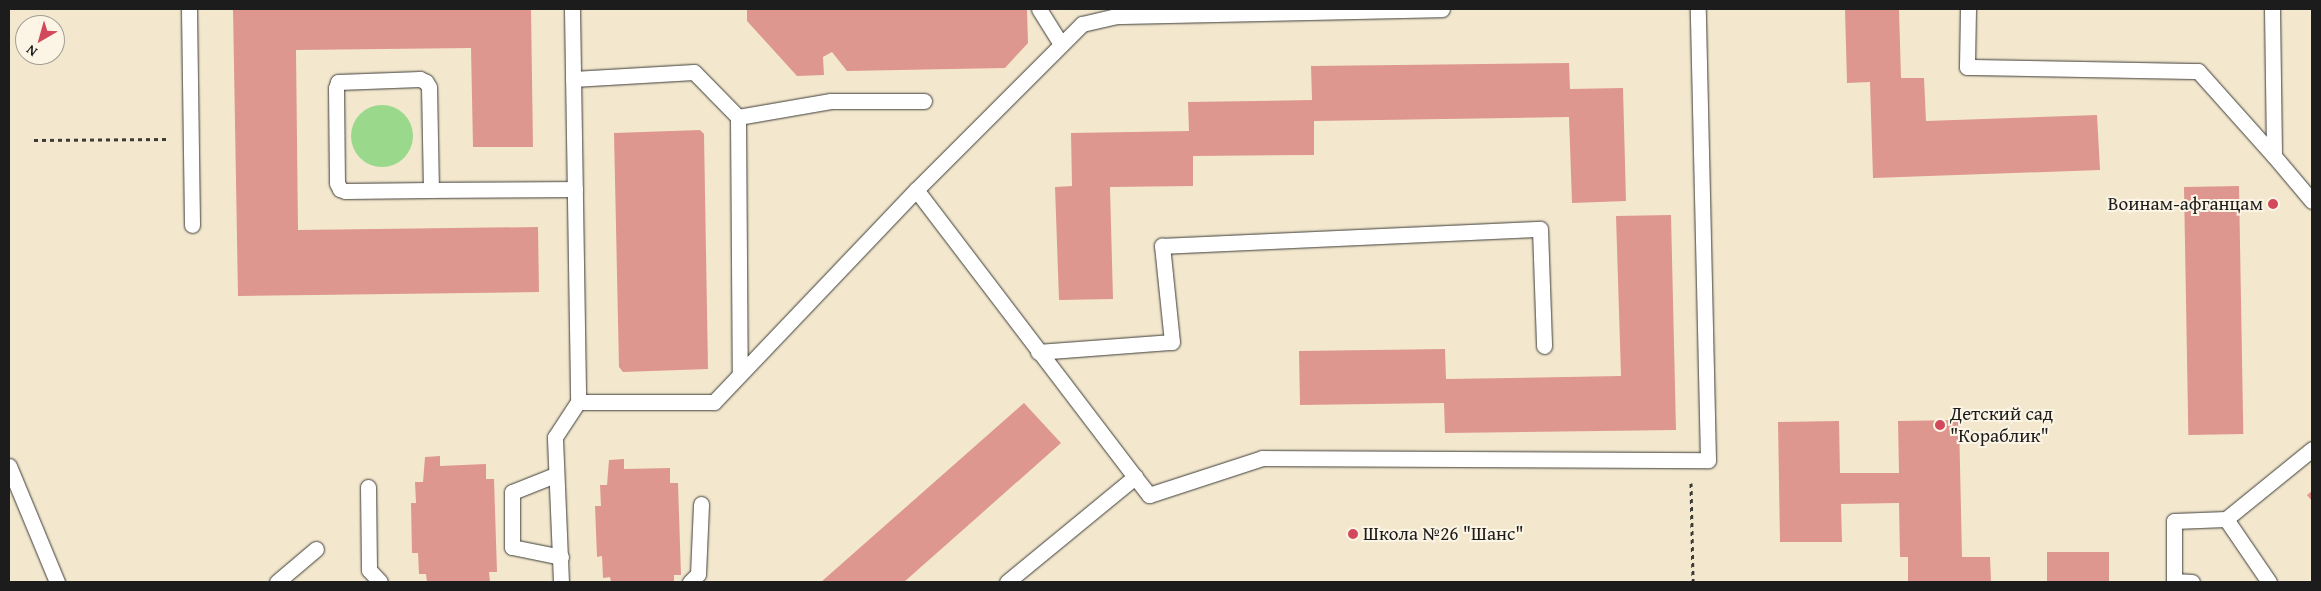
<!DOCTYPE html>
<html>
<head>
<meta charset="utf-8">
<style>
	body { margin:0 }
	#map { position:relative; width:2321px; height:591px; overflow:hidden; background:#f3e8ce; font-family:"Gentium Book Plus",serif }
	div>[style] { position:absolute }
	.green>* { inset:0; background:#9ad88c }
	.round { border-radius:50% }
	.building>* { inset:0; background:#de978e; transform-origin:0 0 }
	.path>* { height:3px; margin-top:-1.5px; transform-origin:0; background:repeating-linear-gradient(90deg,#3c3b37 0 4px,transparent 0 8px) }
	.roads { filter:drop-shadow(0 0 1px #3c3b37) drop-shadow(0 0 1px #3c3b37) }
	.lane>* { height:15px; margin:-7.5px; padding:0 7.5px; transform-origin:7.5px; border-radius:7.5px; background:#fff }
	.dots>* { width:14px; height:14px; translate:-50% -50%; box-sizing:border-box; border:2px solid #fcf5e5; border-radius:50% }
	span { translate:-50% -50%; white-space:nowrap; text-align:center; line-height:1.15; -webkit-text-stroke:4px #fcf5e5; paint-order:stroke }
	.poi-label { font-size:19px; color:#1c1c1c }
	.right { translate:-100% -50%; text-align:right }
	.left { translate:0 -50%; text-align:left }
	.frame { position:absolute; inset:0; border:10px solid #1c1c1c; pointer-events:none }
	.north { position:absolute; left:15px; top:15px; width:50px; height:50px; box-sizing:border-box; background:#fcf5e5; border:1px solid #a29e95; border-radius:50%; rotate:218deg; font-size:14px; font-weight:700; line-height:20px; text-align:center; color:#1c1c1c }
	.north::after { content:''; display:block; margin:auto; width:18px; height:22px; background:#d1495b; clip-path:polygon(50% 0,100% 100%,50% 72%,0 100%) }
</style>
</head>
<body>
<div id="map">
	<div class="green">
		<div class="round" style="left:351px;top:105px;width:62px;height:62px"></div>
	</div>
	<div class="building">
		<div style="clip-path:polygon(233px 9px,531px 9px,533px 147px,473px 147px,471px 48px,296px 50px,298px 230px,538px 227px,539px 292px,238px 296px)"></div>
		<div style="clip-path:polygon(747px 9px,1027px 9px,1028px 43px,1005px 68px,847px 71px,832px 52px,823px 57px,824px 75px,797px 76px,747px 21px)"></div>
		<div style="clip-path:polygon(1845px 9px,1899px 9px,1901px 78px,1924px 78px,1926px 121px,2097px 115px,2100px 170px,1873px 178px,1870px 82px,1847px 83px)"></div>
		<div style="clip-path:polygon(1569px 63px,1570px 89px,1623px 88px,1626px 201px,1572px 203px,1569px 117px,1314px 121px,1314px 155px,1193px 156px,1193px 186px,1110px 187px,1113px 299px,1059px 300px,1055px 187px,1072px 186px,1071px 133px,1189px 131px,1188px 102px,1312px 100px,1311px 66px)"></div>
		<div style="clip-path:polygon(700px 130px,704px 134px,708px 369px,623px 372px,619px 367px,614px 133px)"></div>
		<div style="left:2239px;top:186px;width:248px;height:55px;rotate:89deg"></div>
		<div style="clip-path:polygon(1671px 215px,1676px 430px,1445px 433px,1444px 403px,1300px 405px,1299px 351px,1445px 349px,1446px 379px,1621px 376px,1616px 216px)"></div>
		<div style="clip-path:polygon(1024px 403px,1061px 443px,973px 521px,904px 582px,821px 582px)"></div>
		<div style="clip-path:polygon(1959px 420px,1962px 557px,1990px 557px,1991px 582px,1908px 582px,1908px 557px,1900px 557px,1899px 503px,1841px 504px,1842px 542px,1780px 542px,1778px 422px,1839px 421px,1840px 473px,1899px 473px,1898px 421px)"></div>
		<div style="clip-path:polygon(440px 456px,440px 466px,486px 464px,486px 479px,494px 479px,497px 572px,489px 572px,490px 582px,427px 582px,426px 574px,419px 574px,418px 553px,412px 553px,411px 503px,416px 503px,415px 482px,423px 482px,425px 457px)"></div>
		<div style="clip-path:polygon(624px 459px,624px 469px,670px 468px,670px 483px,678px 483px,681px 575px,674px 575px,674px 582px,611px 582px,610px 577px,603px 578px,602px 556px,597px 557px,595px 506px,601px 506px,600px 485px,607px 485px,609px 460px)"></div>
		<div style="clip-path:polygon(2312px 491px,2312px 501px,2307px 495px)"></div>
		<div style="left:2109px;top:552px;width:30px;height:62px;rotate:90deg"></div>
	</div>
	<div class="path">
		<div style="left:34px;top:140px;width:134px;rotate:-0.4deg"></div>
		<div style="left:1691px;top:483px;width:99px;rotate:88.8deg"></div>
	</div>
	<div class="roads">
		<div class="lane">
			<div style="left:189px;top:9px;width:216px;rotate:89.2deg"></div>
			<div style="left:572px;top:9px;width:393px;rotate:89.1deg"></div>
			<div style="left:578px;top:402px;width:136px"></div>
			<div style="left:714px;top:402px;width:293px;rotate:-46.4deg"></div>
			<div style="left:1039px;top:9px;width:40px;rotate:58deg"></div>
			<div style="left:1968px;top:9px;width:58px;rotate:91deg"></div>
			<div style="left:1967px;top:67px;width:231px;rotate:1deg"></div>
			<div style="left:2198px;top:71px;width:114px;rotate:48.2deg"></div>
			<div style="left:2272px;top:9px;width:147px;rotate:89.2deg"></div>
			<div style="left:2274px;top:156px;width:59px;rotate:49.8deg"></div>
			<div style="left:573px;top:79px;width:121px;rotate:-3.3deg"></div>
			<div style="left:694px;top:72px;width:63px;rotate:45.6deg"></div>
			<div style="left:738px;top:117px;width:257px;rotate:89.6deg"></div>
			<div style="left:738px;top:117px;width:94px;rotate:-9.8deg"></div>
			<div style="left:831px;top:101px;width:93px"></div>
			<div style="left:431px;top:190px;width:103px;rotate:-91.1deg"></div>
			<div style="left:429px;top:87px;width:6px;rotate:-121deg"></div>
			<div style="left:426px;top:82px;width:7px;rotate:-153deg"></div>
			<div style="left:420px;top:79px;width:82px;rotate:177.9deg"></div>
			<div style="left:338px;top:82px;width:6px;rotate:108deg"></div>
			<div style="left:336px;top:88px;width:95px;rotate:89.4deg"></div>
			<div style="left:337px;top:183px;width:7px;rotate:63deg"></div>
			<div style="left:340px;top:189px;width:5px;rotate:22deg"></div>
			<div style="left:345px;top:191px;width:86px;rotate:-0.7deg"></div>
			<div style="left:431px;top:190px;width:144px;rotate:-0.4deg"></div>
			<div style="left:1038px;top:352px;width:134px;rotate:-4.3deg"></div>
			<div style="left:1172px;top:342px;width:97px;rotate:-95.9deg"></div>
			<div style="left:1162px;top:246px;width:378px;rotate:-2.6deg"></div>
			<div style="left:1540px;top:229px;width:117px;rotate:88deg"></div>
			<div style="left:9px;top:466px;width:126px;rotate:67.5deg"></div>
			<div style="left:555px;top:475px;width:46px;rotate:158.4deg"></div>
			<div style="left:512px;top:492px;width:55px;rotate:90deg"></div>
			<div style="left:512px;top:547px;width:50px;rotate:11.5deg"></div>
			<div style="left:1135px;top:477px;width:23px;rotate:52deg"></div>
			<div style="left:1149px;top:495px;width:119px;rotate:-18.1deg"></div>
			<div style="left:1262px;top:458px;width:446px;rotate:0.3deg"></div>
			<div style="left:1708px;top:460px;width:451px;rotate:-91.3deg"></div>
			<div style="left:368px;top:487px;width:83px;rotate:89.3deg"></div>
			<div style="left:369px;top:570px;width:16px;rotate:47deg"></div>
			<div style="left:277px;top:582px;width:51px;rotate:-40.2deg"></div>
			<div style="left:561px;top:582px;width:145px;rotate:-92.4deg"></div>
			<div style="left:555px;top:437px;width:42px;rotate:-56.7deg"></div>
			<div style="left:690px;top:582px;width:11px;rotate:-45deg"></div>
			<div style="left:698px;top:574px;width:70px;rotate:-87.5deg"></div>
			<div style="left:1007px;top:582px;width:166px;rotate:-39.4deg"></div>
			<div style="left:1135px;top:477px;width:361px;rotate:-127.3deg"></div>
			<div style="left:916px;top:190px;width:235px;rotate:-45deg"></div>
			<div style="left:1082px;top:24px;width:37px;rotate:-13deg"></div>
			<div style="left:1118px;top:16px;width:324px;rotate:-1.2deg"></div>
			<div style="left:2192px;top:582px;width:18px;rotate:-177deg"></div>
			<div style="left:2174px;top:581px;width:60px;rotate:-90deg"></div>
			<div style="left:2174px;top:521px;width:52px;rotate:-2.2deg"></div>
			<div style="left:2269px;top:582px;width:76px;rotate:-124.3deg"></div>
			<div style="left:2226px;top:519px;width:111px;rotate:-39.1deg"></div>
		</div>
	</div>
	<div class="dots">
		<div style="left:2273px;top:204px;background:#d1495b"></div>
		<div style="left:1940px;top:425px;background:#d1495b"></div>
		<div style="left:1353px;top:534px;background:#d1495b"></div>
	</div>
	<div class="poi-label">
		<span class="right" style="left:2263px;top:204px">Воинам-афганцам</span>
		<span class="left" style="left:1950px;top:425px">Детский сад<br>"Кораблик"</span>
		<span class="left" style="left:1363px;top:534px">Школа №26 "Шанс"</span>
	</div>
	<div class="frame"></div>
	<div class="north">N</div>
</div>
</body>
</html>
